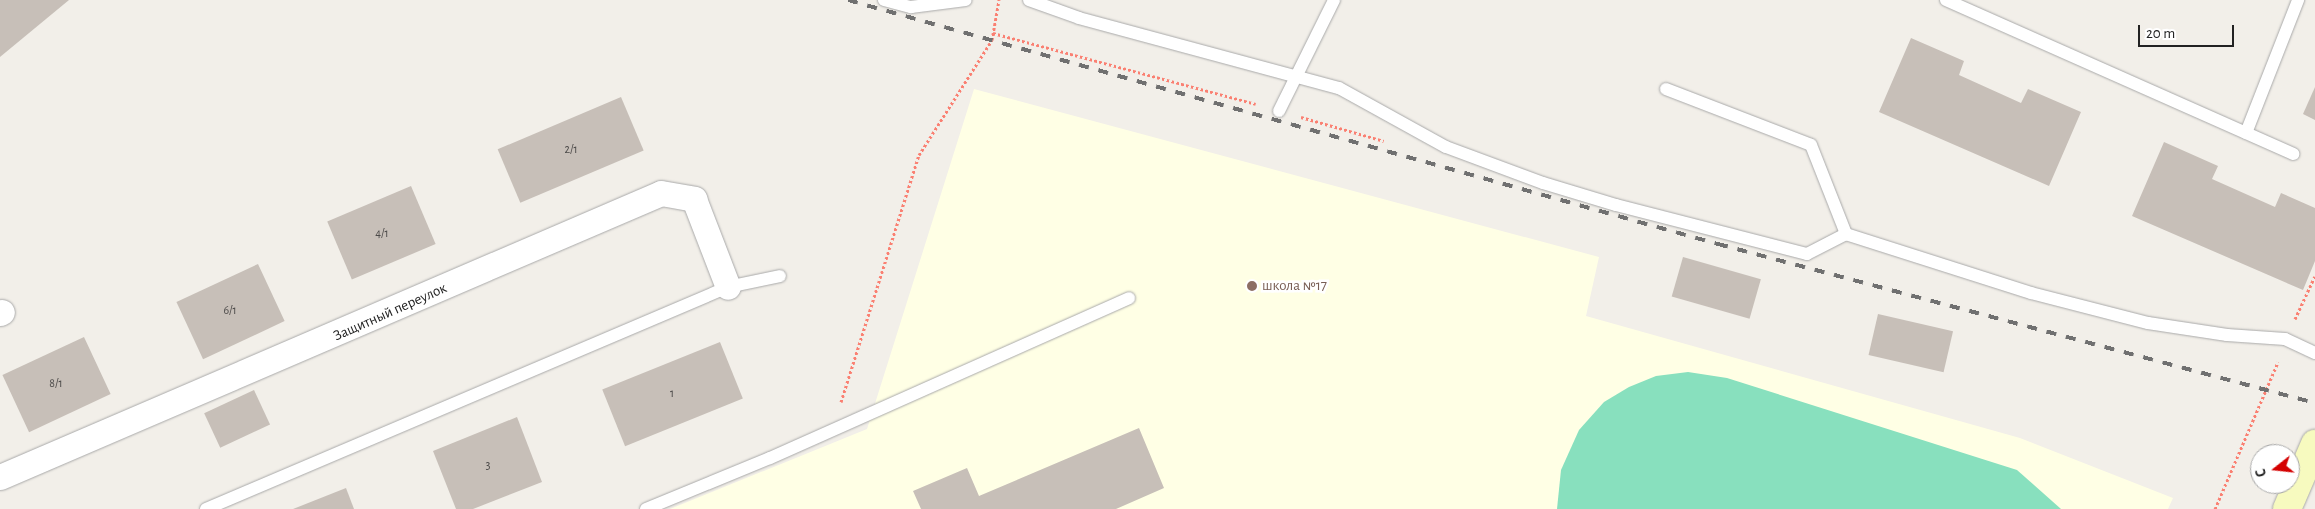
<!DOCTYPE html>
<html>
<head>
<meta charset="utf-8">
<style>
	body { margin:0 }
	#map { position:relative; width:2315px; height:509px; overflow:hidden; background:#f2efe9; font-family:"Alegreya Sans",sans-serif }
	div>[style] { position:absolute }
	.education>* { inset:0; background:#ffffe5 }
	.pitch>* { inset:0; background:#88e0be }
	.building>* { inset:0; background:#c7bfb8; transform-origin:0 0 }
	.path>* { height:3px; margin-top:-1.5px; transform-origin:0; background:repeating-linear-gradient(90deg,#fa8072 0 2.5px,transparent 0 5px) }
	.roads { filter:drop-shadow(0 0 1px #a9a9a9) drop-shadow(0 0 1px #a9a9a9) }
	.lane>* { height:12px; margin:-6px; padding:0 6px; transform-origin:6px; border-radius:6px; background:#fff }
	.street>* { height:25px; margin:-12.5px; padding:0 12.5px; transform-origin:12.5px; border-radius:12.5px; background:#fff }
	.secondary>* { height:28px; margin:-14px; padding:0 14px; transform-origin:14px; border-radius:14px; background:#f7fabf }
	.rail>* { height:4px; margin-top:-2px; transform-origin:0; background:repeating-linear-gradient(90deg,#707070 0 10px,transparent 0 20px) }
	.dots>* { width:14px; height:14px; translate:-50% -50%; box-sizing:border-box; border:2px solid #fff; border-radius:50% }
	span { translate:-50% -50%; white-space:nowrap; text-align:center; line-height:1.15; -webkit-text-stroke:5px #fff; paint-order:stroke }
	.number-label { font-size:12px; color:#4b4948 }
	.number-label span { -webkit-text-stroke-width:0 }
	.education-label { font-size:15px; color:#785e54 }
	.left { translate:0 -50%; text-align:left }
	.street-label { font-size:15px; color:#222 }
	.north { position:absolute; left:2250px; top:444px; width:50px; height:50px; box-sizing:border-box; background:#fff; border:1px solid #a7a7a7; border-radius:50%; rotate:254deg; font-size:14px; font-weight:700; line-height:20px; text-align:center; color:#222 }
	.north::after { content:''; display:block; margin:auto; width:18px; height:22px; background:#d40000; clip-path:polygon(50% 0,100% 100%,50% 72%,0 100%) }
	.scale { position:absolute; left:2138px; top:25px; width:96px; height:22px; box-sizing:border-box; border:2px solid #222; border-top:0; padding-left:6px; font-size:15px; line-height:18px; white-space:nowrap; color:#222; -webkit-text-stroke:4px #fff; paint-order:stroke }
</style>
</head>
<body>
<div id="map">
	<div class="education">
		<div style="clip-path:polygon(974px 89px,1599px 257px,1586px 316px,2020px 438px,2173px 498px,2168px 509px,670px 509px,867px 429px)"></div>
	</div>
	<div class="pitch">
		<div style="clip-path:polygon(1688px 372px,1727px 378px,2017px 470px,2061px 509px,1557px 509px,1561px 470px,1579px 430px,1604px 402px,1629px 387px,1656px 376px)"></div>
	</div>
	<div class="building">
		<div style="clip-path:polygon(0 0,69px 0,0 57px)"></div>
		<div style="clip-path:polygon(1911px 38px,1964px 61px,1959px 75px,2021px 103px,2028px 89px,2081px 112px,2049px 186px,1879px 112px)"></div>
		<div style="clip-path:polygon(2315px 87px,2315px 120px,2303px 114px)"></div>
		<div style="left:621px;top:97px;width:58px;height:134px;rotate:67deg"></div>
		<div style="clip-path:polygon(2164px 142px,2218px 166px,2212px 179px,2275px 207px,2281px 193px,2315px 208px,2315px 261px,2303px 290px,2132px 216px)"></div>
		<div style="left:411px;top:186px;width:63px;height:91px;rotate:67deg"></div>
		<div style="left:1683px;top:257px;width:81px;height:41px;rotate:16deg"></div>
		<div style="left:258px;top:264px;width:63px;height:90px;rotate:65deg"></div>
		<div style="left:1878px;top:314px;width:77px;height:42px;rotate:13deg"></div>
		<div style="left:84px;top:337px;width:63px;height:90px;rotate:65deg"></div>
		<div style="left:720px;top:342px;width:61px;height:127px;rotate:68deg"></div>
		<div style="left:254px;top:390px;width:38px;height:55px;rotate:65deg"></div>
		<div style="clip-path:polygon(517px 417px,542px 482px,473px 509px,456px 509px,433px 451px)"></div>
		<div style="clip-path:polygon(1139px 428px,1164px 488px,1116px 509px,921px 509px,913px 491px,967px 468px,979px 496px)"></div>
		<div style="clip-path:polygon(346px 488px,354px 509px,293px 509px)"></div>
	</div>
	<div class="path">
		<div style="left:993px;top:33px;width:272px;rotate:15.1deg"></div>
		<div style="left:1301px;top:117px;width:86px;rotate:16.1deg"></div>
		<div style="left:2295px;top:319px;width:47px;rotate:-65.1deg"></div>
		<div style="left:841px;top:402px;width:259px;rotate:-72.5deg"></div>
		<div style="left:919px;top:155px;width:136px;rotate:-57.6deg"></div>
		<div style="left:992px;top:40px;width:41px;rotate:-80.1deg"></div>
		<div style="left:2215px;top:509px;width:160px;rotate:-66.8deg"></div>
	</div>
	<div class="roads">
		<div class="lane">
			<div style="left:884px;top:0;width:28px;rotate:15deg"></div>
			<div style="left:911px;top:7px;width:55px;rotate:-7.3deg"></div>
			<div style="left:1029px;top:0;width:53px;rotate:19.8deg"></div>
			<div style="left:1079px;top:18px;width:269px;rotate:15.1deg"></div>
			<div style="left:1339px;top:88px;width:122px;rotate:28.9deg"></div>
			<div style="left:1446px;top:147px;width:103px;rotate:20.4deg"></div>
			<div style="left:1543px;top:183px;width:76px;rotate:16.8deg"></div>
			<div style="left:1616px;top:205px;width:197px;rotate:14.4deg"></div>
			<div style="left:1807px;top:254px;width:44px;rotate:-27.1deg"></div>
			<div style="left:1846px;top:234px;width:194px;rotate:17.7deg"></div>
			<div style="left:2031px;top:293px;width:121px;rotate:14.4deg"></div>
			<div style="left:2148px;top:323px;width:80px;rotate:8.6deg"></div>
			<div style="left:2227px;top:335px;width:58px;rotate:3.9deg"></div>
			<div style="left:2285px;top:339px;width:33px;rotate:25deg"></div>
			<div style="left:1946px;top:0;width:380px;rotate:23.9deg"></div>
			<div style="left:1666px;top:89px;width:155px;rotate:21.1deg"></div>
			<div style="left:1811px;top:145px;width:96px;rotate:68.5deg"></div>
			<div style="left:1279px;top:111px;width:124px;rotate:-63.6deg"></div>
			<div style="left:2246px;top:133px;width:143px;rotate:-68.6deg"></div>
			<div style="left:206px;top:509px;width:567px;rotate:-23.04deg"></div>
			<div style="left:728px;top:287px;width:53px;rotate:-11.9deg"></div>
			<div style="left:646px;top:509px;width:134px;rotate:-22.4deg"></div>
			<div style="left:770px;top:458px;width:393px;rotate:-24deg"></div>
		</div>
		<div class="street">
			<div style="left:0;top:313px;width:2px;rotate:-27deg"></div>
			<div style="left:0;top:477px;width:719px;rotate:-23.25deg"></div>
			<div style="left:661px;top:193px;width:34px;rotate:10deg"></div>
			<div style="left:694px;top:199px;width:94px;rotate:68.9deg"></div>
		</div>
		<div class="secondary">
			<div style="left:2287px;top:509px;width:71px;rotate:-66.7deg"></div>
		</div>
	</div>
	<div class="rail">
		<div style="left:848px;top:0;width:904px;rotate:15.67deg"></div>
		<div style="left:1718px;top:244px;width:618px;rotate:14.91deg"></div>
	</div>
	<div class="dots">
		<div style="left:1252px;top:286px;background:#8d6e63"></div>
	</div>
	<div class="number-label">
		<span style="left:571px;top:150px">2/1</span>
		<span style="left:382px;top:234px">4/1</span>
		<span style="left:230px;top:311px">6/1</span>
		<span style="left:56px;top:384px">8/1</span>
		<span style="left:672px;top:394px">1</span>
		<span style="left:488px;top:466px">3</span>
	</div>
	<div class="education-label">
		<span class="left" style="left:1262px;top:286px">школа №17</span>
	</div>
	<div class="street-label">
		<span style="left:390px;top:312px;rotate:-24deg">Защитный переулок</span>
	</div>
	<div class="north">С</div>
	<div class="scale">20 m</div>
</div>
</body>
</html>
